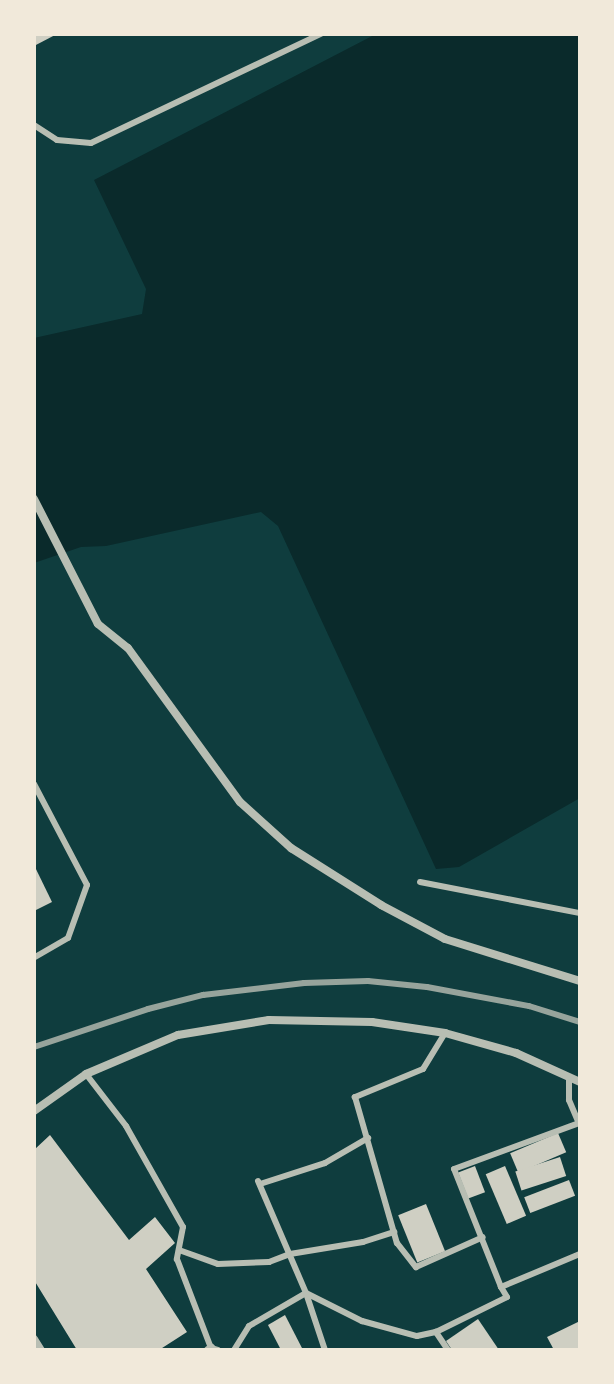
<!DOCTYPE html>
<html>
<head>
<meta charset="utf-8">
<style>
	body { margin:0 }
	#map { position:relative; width:614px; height:1384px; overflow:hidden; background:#0f3d3e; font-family:"Space Grotesk",sans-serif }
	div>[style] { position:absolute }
	.water>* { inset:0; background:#0a2a2b }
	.building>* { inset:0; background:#cfcfc3; transform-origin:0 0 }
	.service>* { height:6px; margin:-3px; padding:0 3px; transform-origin:3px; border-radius:3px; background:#b8beb3 }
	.minor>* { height:8px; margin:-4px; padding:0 4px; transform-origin:4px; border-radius:4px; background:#b8beb3 }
	.rail>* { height:6px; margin:-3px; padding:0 3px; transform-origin:3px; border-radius:3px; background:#97a49c }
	span { translate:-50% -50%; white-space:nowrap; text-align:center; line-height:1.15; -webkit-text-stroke:8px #f1e9da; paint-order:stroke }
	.frame { position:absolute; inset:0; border:36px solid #f1e9da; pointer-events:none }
</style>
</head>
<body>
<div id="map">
	<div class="water">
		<div style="clip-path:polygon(376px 34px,580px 34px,580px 798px,459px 867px,436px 869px,278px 526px,261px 512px,106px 546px,81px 547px,34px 563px,34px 338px,142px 314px,146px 289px,94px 180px)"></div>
	</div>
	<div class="building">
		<div style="clip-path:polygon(34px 34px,57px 34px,34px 46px)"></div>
		<div style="clip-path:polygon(34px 865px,52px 902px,34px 911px)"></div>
		<div style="left:558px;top:1133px;width:21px;height:52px;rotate:67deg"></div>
		<div style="clip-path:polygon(50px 1135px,129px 1240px,155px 1217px,175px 1243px,146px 1269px,187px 1332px,159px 1350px,77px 1350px,34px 1280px,34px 1150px)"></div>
		<div style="left:560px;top:1157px;width:20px;height:47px;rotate:72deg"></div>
		<div style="left:475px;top:1166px;width:28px;height:18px;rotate:69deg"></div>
		<div style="left:505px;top:1166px;width:54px;height:21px;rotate:67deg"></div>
		<div style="left:569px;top:1180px;width:17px;height:48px;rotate:69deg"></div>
		<div style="left:426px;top:1204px;width:51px;height:30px;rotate:68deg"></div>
		<div style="clip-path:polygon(285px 1315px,303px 1350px,281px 1350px,268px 1325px)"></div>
		<div style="clip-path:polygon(478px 1319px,499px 1350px,452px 1350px,446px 1341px)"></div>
		<div style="clip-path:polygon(580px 1321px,580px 1350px,554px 1350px,547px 1337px)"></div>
	</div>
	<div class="service">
		<div style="left:34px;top:125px;width:27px;rotate:33deg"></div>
		<div style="left:57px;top:140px;width:34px;rotate:5deg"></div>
		<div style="left:91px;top:143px;width:255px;rotate:-25.4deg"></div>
		<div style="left:34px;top:784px;width:114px;rotate:62.3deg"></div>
		<div style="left:87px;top:885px;width:56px;rotate:109.7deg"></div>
		<div style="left:68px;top:938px;width:39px;rotate:150deg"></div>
		<div style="left:420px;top:882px;width:163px;rotate:11deg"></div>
		<div style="left:445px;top:1033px;width:42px;rotate:121.4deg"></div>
		<div style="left:423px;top:1069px;width:74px;rotate:157.6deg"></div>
		<div style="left:355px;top:1097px;width:152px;rotate:74deg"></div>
		<div style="left:397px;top:1243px;width:31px;rotate:52deg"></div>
		<div style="left:416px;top:1267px;width:73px;rotate:-24.1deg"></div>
		<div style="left:86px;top:1074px;width:66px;rotate:52.4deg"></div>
		<div style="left:126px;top:1126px;width:116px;rotate:60.6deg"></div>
		<div style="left:183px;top:1227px;width:33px;rotate:101deg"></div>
		<div style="left:177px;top:1259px;width:95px;rotate:69.1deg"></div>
		<div style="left:211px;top:1348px;width:7px;rotate:16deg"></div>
		<div style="left:569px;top:1077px;width:23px;rotate:90deg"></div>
		<div style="left:569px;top:1100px;width:25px;rotate:67deg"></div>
		<div style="left:258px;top:1181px;width:122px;rotate:66.8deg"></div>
		<div style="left:306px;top:1293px;width:63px;rotate:26.6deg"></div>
		<div style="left:362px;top:1321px;width:57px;rotate:15.3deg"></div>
		<div style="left:417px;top:1336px;width:19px;rotate:-12deg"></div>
		<div style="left:260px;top:1184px;width:68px;rotate:-17.9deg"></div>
		<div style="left:325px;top:1163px;width:50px;rotate:-30.2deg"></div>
		<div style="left:179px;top:1250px;width:41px;rotate:19.7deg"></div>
		<div style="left:218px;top:1264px;width:51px;rotate:-2.2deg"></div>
		<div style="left:269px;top:1262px;width:22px;rotate:-21deg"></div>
		<div style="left:290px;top:1254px;width:74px;rotate:-9.3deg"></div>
		<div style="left:363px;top:1242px;width:33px;rotate:-18deg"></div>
		<div style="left:501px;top:1287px;width:127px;rotate:-111.7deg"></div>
		<div style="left:454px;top:1169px;width:133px;rotate:-20.2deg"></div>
		<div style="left:234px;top:1350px;width:28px;rotate:-58deg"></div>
		<div style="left:249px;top:1326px;width:66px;rotate:-30.1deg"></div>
		<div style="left:306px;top:1293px;width:60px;rotate:71.6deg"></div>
		<div style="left:448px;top:1350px;width:22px;rotate:-124deg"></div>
		<div style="left:436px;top:1332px;width:79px;rotate:-26.2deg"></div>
		<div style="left:507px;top:1297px;width:12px;rotate:-121deg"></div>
		<div style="left:501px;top:1287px;width:86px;rotate:-22.7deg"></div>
	</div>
	<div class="minor">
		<div style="left:34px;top:499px;width:140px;rotate:62.9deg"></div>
		<div style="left:98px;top:624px;width:38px;rotate:39deg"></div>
		<div style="left:128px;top:648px;width:190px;rotate:54deg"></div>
		<div style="left:240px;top:802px;width:69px;rotate:42deg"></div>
		<div style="left:291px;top:848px;width:107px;rotate:32.3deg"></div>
		<div style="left:381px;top:905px;width:72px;rotate:28deg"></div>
		<div style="left:445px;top:939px;width:141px;rotate:17.3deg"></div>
		<div style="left:34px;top:1111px;width:64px;rotate:-35.4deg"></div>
		<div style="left:86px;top:1074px;width:100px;rotate:-23deg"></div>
		<div style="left:178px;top:1035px;width:92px;rotate:-9.4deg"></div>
		<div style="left:269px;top:1020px;width:103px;rotate:1.1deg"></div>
		<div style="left:372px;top:1022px;width:74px;rotate:8.6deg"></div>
		<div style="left:445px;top:1033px;width:74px;rotate:15.7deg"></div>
		<div style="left:516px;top:1053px;width:70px;rotate:24.4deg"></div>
		<div style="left:34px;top:1339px;width:13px;rotate:58deg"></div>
		<div style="left:208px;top:1350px;width:4px;rotate:-34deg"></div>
	</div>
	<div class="rail">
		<div style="left:34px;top:1047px;width:120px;rotate:-18.4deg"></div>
		<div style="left:148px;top:1009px;width:57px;rotate:-14.3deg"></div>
		<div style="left:203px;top:995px;width:102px;rotate:-6.8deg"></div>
		<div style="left:304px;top:983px;width:64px;rotate:-1.8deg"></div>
		<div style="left:368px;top:981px;width:59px;rotate:5.8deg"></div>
		<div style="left:427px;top:987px;width:104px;rotate:10.6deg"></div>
		<div style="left:529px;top:1006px;width:53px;rotate:17.4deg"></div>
	</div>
	<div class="frame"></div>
</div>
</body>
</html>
